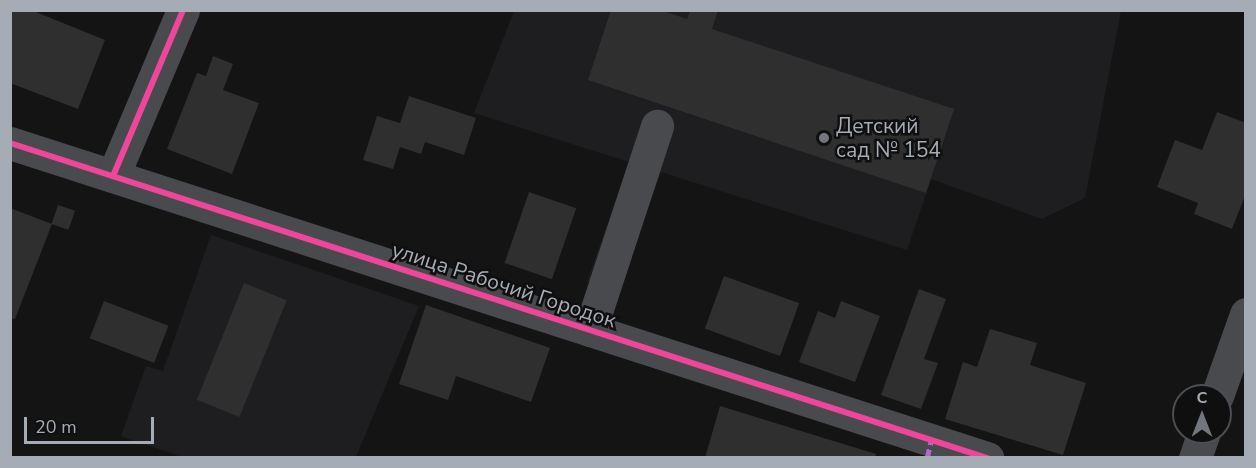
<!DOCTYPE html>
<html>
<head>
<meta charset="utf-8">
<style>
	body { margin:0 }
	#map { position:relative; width:1256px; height:468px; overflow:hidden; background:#141414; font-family:"Nunito Sans",sans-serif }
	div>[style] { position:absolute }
	.built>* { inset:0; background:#1e1e20 }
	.building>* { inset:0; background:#2f2f30; transform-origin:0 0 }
	.minor>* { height:33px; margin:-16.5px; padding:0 16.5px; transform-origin:16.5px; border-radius:16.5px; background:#494a4d }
	.quiet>* { height:4.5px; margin-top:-2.25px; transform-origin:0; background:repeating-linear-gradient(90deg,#b06ccc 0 9px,transparent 0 13.5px) }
	.cycleway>* { height:6px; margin:-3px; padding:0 3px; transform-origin:3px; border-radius:3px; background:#ed469a }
	.dots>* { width:16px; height:16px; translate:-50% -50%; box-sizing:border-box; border:3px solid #0f0f10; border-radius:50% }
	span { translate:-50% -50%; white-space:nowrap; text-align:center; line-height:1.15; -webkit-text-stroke:5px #0f0f10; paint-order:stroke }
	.poi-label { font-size:21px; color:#a6acb5 }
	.left { translate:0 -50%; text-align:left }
	.street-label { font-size:21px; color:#a6acb5 }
	.frame { position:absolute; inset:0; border:12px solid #a6acb5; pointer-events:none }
	.north { position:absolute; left:1172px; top:384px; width:60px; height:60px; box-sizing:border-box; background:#0f0f10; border:2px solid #4b4e52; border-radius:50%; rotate:0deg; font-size:16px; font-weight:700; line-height:24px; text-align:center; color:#a6acb5 }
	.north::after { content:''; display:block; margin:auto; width:21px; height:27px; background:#73777d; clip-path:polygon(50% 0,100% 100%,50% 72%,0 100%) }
	.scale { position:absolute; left:24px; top:417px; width:130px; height:27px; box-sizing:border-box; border:3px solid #a6acb5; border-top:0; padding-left:8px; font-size:18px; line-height:21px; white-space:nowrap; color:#a6acb5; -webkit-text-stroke:4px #0f0f10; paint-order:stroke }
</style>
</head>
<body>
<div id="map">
	<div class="built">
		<div style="clip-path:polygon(514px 11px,1121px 11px,1085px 198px,1042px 219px,931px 179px,907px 250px,661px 172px,618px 292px,587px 282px,629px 162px,474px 113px)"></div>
		<div style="clip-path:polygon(211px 235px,419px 306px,356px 457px,182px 457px,121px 436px,146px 366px,163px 371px)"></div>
	</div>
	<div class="building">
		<div style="clip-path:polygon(10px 10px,31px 10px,105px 40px,78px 109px,10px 83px)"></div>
		<div style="clip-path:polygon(611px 10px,660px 10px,687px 19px,690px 10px,718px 10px,712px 29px,954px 109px,926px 193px,588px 80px)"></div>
		<div style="clip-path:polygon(213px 56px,233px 64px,223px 90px,259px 103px,232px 174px,167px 149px,197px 73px,206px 76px)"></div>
		<div style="clip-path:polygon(409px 96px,476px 118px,464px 155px,425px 142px,421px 154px,400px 147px,393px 169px,363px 160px,377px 116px,400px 123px)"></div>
		<div style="clip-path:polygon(1217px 112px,1246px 123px,1246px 193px,1232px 229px,1194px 214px,1198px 203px,1157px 187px,1175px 140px,1202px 150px)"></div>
		<div style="left:529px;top:192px;width:50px;height:75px;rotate:19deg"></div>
		<div style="left:58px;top:205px;width:18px;height:20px;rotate:19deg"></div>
		<div style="clip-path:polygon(10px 208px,52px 224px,15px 319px,10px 318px)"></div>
		<div style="left:724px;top:276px;width:80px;height:56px;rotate:20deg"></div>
		<div style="left:244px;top:283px;width:46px;height:126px;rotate:22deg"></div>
		<div style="clip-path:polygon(919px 289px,946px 299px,924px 359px,938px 363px,921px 409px,881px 395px)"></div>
		<div style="left:104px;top:301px;width:69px;height:40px;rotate:21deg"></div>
		<div style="clip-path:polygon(841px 301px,880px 316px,855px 382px,799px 362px,818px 311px,835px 318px)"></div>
		<div style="clip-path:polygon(426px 305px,550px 348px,531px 402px,456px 376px,448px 400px,399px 384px)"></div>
		<div style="clip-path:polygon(990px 329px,1037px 343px,1030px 365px,1086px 383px,1063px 455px,945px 419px,963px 362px,977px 367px)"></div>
		<div style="clip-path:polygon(720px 406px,876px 454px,875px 458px,705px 458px)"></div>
	</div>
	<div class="minor">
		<div style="left:10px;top:143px;width:1027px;rotate:17.87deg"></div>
		<div style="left:113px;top:176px;width:180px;rotate:-67.1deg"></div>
		<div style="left:590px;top:330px;width:215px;rotate:-71.8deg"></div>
		<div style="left:1217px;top:396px;width:87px;rotate:-70.5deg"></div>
		<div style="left:1195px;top:458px;width:28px;rotate:-71deg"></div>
	</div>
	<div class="quiet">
		<div style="left:927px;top:458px;width:18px;rotate:-77deg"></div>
	</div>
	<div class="cycleway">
		<div style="left:10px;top:143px;width:1027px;rotate:17.87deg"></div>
		<div style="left:113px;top:176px;width:180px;rotate:-67.1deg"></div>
	</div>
	<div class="dots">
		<div style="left:824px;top:138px;background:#73777d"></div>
	</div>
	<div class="poi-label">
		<span class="left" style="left:836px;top:138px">Детский<br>сад № 154</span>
	</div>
	<div class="street-label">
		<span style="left:504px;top:285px;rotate:18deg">улица Рабочий Городок</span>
	</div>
	<div class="frame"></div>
	<div class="north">С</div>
	<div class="scale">20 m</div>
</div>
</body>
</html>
